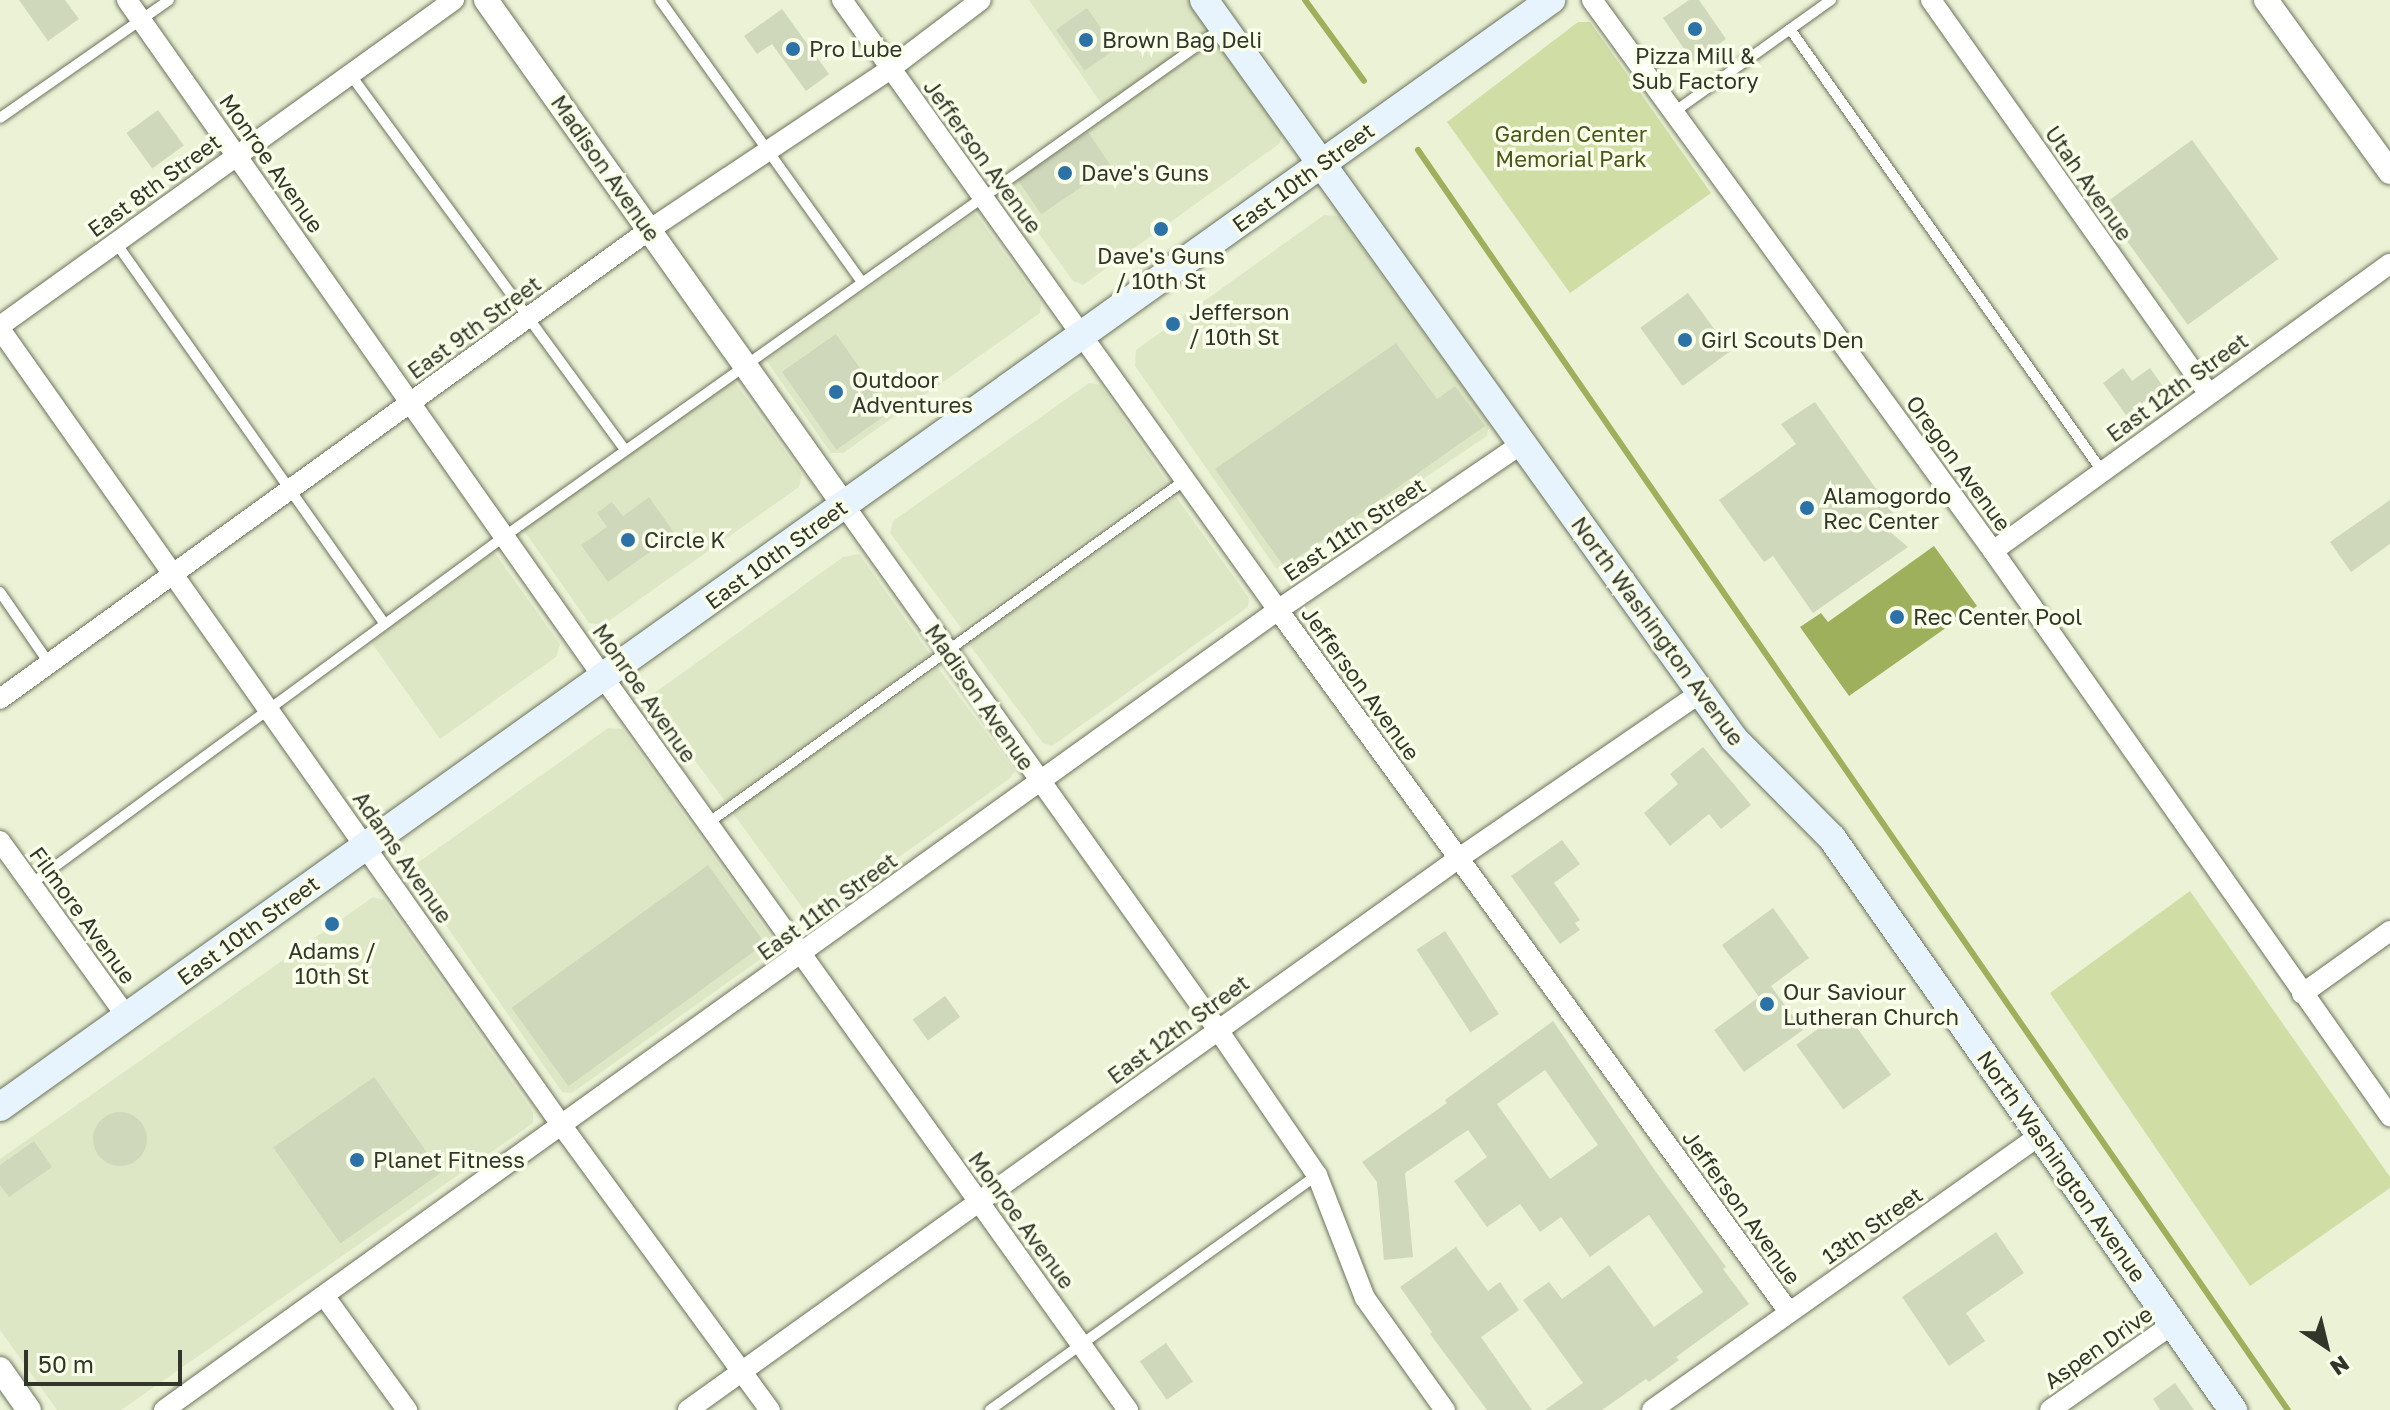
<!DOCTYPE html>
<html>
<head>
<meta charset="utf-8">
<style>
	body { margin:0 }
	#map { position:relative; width:2390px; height:1410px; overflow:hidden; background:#ebf2d6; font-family:"Golos Text",sans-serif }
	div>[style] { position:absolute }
	.built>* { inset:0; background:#dee7c5 }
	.green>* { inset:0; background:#d0dda5 }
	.water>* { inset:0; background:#9eb05c }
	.stream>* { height:6px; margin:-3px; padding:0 3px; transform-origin:3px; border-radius:3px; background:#9eb05c }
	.building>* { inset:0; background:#d0d8bc; transform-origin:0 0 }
	.round { border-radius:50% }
	.roads { filter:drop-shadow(0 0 2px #6d735b) drop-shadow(0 0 2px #6d735b) }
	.service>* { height:10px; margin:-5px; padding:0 5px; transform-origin:5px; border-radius:5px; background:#fff }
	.minor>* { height:20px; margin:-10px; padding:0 10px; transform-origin:10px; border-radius:10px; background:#fff }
	.tertiary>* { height:24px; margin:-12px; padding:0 12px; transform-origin:12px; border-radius:12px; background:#fff }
	.secondary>* { height:28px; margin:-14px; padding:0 14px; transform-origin:14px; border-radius:14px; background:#e7f4fe }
	.dots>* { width:22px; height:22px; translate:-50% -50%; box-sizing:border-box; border:4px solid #f9ffe8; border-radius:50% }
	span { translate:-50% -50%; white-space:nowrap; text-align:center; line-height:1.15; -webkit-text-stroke:7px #f9ffe8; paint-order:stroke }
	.poi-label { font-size:22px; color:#32352a }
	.left { translate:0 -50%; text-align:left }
	.park-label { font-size:22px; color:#4b5619 }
	.street-label { font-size:22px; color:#32352a }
	.north { position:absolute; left:2286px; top:1306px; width:80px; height:80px; -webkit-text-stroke:6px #f9ffe8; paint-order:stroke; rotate:145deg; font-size:22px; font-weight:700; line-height:32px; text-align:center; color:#32352a }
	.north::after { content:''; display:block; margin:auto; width:28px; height:36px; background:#32352a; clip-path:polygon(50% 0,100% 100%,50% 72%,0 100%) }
	.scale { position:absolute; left:24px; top:1350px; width:158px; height:36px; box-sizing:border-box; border:4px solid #32352a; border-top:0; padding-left:10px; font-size:24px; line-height:28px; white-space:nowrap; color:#32352a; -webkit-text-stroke:6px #f9ffe8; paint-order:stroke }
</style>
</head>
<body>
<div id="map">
	<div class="built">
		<div style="clip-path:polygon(1029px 0,1189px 0,1210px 30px,1103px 106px)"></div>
		<div style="clip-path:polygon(1216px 40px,1282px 134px,1279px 144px,1083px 285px,1073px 281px,1006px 188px)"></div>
		<div style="clip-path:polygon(975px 213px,1041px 304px,1040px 313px,843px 453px,831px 453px,766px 360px)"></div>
		<div style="clip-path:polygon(1324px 215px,1339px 216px,1489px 424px,1487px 436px,1288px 570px,1276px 568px,1135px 366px,1136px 350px)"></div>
		<div style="clip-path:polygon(734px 381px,802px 475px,799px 487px,603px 625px,589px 623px,523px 529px)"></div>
		<div style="clip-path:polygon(1089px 383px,1100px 385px,1167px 482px,962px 629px,890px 533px,893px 521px)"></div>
		<div style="clip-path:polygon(1176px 497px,1249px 598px,1248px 607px,1052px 746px,1043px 743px,968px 643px)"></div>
		<div style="clip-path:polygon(494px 552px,560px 644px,556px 657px,440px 739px,371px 642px)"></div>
		<div style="clip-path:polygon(859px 554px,930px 654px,725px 801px,653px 704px,656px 692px,843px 557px)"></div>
		<div style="clip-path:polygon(938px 668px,1015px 771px,1009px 779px,816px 916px,807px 914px,732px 812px)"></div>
		<div style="clip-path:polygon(608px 728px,622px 729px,773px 940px,772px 951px,572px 1093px,562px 1092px,413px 878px,413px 866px)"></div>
		<div style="clip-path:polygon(373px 897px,384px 900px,533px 1112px,533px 1123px,121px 1410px,57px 1410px,0 1330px,0 1159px)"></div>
	</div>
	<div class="green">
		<div style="clip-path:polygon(1578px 22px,1590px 22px,1711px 193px,1570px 293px,1447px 122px)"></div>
		<div style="clip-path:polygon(2190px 891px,2390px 1177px,2390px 1188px,2250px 1286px,2050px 993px)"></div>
	</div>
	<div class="water">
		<div style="clip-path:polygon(1934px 546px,1977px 606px,1849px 696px,1800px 627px,1821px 613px,1828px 622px)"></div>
	</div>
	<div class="stream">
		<div style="left:1305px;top:0;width:100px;rotate:53.9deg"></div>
		<div style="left:1418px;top:150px;width:1531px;rotate:55.38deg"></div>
	</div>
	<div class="building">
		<div style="clip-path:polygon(19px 0,65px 0,79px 19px,48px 41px)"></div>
		<div style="clip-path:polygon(1689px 0,1699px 0,1726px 39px,1693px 62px,1663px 18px)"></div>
		<div style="left:1087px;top:8px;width:50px;height:38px;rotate:55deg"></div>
		<div style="clip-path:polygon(782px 9px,829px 74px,806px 91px,772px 44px,757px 54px,744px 36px)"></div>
		<div style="left:158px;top:110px;width:44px;height:39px;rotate:54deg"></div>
		<div style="left:1088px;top:132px;width:42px;height:85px;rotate:56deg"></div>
		<div style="left:2192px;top:140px;width:147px;height:112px;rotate:54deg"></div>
		<div style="left:1688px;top:293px;width:72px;height:59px;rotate:54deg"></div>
		<div style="left:836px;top:334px;width:95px;height:66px;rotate:55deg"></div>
		<div style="clip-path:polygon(1396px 343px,1437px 399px,1455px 386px,1485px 426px,1284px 567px,1215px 469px)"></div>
		<div style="clip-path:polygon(2123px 368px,2132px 381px,2150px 368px,2164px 388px,2126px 415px,2103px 383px)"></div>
		<div style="clip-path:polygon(1815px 402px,1895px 516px,1881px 524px,1908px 547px,1813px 613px,1773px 556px,1764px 562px,1719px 500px,1796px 444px,1781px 424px)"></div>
		<div style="clip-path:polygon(649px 497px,675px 534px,608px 582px,581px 545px,607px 527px,597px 513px,612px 502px,623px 516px)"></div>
		<div style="clip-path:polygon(2390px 500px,2390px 544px,2351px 572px,2330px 542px)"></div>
		<div style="clip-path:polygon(1703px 747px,1751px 805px,1721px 829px,1709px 814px,1670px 846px,1644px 813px,1678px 784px,1670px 774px)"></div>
		<div style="clip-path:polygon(1562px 840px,1580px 864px,1554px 883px,1580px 920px,1575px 923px,1580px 930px,1560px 944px,1511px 876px)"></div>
		<div style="left:708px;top:865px;width:97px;height:243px;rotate:54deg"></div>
		<div style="clip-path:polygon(1773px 908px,1809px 958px,1771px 986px,1803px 1030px,1744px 1072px,1714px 1030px,1759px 997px,1722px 945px)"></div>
		<div style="left:1445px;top:931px;width:99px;height:34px;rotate:57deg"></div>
		<div style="left:945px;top:996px;width:26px;height:40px;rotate:54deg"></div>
		<div style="left:1844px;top:1010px;width:80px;height:59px;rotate:54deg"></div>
		<div style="clip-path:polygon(evenodd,1553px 1021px,1656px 1172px,1726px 1267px,1723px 1269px,1749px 1304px,1676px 1357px,1679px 1360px,1649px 1382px,1646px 1379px,1602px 1410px,1545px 1410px,1583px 1383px,1523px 1300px,1549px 1282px,1562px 1299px,1609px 1265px,1654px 1327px,1703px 1292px,1649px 1215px,1590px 1257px,1561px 1217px,1540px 1232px,1520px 1204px,1487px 1227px,1454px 1181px,1487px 1157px,1468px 1130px,1405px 1173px,1413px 1257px,1384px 1260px,1377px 1182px,1362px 1162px,1447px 1103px,1445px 1100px,1553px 1021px,1545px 1070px,1598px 1145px,1550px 1179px,1497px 1104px,1545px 1070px)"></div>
		<div style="left:374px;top:1077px;width:117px;height:123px;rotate:55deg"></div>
		<div class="round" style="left:93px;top:1112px;width:54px;height:54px"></div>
		<div style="clip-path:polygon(34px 1141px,52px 1167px,9px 1197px,0 1185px,0 1165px)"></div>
		<div style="clip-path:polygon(1996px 1232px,2024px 1273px,1966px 1313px,1985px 1341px,1949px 1366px,1902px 1297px)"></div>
		<div style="clip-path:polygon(1456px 1247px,1488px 1291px,1500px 1282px,1519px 1310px,1481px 1337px,1532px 1410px,1487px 1410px,1430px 1334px,1432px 1332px,1400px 1287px)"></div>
		<div style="left:1166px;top:1343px;width:47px;height:32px;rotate:55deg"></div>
		<div style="clip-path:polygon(2175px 1383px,2194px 1410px,2160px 1410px,2153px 1399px)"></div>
	</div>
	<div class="roads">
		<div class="service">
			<div style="left:660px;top:0;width:345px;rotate:54.4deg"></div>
			<div style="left:1790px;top:29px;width:541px;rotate:54.78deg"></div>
			<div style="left:350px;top:74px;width:466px;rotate:53.8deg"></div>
			<div style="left:1674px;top:112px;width:193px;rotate:-35.5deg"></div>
			<div style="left:0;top:118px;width:206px;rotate:-34.9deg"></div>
			<div style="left:116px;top:243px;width:466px;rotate:54.8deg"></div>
			<div style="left:0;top:592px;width:86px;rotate:55.4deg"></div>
			<div style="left:708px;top:823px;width:588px;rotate:-35.72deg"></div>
			<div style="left:31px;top:884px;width:588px;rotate:-36.29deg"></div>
			<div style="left:505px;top:536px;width:879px;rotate:-35.32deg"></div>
			<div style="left:990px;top:1410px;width:403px;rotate:-35.7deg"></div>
		</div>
		<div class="minor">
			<div style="left:127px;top:0;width:828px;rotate:54.89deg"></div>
			<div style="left:603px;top:677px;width:902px;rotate:54.39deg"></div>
			<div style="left:842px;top:0;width:750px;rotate:54.44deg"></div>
			<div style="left:1278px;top:610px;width:868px;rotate:53.95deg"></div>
			<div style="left:1592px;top:0;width:681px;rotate:53.95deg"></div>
			<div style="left:1993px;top:551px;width:691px;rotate:54.91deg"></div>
			<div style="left:1931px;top:0;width:481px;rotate:54.8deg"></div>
			<div style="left:0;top:326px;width:559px;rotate:-35.68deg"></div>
			<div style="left:0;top:329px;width:975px;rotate:54.81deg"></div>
			<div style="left:562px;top:1126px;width:352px;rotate:53.8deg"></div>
			<div style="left:844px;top:505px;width:645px;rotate:54.53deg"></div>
			<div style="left:1218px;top:1030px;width:176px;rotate:55.7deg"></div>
			<div style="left:1317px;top:1175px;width:132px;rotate:68.7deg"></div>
			<div style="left:1365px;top:1298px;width:138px;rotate:54.5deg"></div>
			<div style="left:1993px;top:551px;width:490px;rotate:-35.9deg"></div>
			<div style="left:0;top:699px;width:801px;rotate:-35.85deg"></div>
			<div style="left:649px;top:230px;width:290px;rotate:-33.7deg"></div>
			<div style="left:890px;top:69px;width:114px;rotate:-37.2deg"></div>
			<div style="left:0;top:841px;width:217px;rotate:54.2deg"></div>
			<div style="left:2302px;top:994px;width:108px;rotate:-35.6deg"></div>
			<div style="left:325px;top:1297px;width:140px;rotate:54deg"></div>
			<div style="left:164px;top:1410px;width:1371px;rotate:-35.68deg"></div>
			<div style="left:1278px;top:610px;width:294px;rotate:-34.3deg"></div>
			<div style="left:688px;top:1410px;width:948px;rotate:-35.6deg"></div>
			<div style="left:1459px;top:858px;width:292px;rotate:-34.4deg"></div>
			<div style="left:1652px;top:1410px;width:476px;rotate:-35.3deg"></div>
			<div style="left:2050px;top:1410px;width:150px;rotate:-35deg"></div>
		</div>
		<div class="tertiary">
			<div style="left:486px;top:0;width:619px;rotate:54.67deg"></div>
			<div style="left:2266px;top:0;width:212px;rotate:54.2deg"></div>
			<div style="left:0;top:1369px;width:50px;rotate:54.7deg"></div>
		</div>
		<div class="secondary">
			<div style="left:1204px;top:0;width:909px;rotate:54.35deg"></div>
			<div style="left:1734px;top:739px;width:139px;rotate:45.3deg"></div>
			<div style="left:1832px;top:838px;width:699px;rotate:54.97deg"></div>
			<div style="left:0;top:1107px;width:1906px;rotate:-35.52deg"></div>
		</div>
	</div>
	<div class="dots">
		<div style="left:1695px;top:29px;background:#2c72a7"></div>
		<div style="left:1086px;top:40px;background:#2c72a7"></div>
		<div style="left:793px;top:49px;background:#2c72a7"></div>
		<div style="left:1065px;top:173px;background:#2c72a7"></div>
		<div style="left:1161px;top:229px;background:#2c72a7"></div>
		<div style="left:1173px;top:324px;background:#2c72a7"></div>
		<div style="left:1685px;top:340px;background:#2c72a7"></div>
		<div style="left:836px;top:392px;background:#2c72a7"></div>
		<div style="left:1807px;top:508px;background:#2c72a7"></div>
		<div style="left:628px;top:540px;background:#2c72a7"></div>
		<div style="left:1897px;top:617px;background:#2c72a7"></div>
		<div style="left:332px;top:924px;background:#2c72a7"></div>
		<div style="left:1767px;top:1004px;background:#2c72a7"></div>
		<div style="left:357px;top:1160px;background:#2c72a7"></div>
	</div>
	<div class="poi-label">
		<span class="left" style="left:1102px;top:40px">Brown Bag Deli</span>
		<span class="left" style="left:809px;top:49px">Pro Lube</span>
		<span style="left:1695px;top:68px">Pizza Mill &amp;<br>Sub Factory</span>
		<span class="left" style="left:1081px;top:173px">Dave's Guns</span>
		<span style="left:1161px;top:268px">Dave's Guns<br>/ 10th St</span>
		<span class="left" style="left:1189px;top:324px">Jefferson<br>/ 10th St</span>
		<span class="left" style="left:1701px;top:340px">Girl Scouts Den</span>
		<span class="left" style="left:852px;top:392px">Outdoor<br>Adventures</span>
		<span class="left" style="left:1823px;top:508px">Alamogordo<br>Rec Center</span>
		<span class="left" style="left:644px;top:540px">Circle K</span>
		<span class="left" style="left:1913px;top:617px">Rec Center Pool</span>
		<span style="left:332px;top:963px">Adams /<br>10th St</span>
		<span class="left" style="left:1783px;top:1004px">Our Saviour<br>Lutheran Church</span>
		<span class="left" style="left:373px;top:1160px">Planet Fitness</span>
	</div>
	<div class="park-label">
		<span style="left:1571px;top:146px">Garden Center<br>Memorial Park</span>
	</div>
	<div class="street-label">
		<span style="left:983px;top:156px;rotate:54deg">Jefferson Avenue</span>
		<span style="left:272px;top:163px;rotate:55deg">Monroe Avenue</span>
		<span style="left:606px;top:168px;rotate:55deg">Madison Avenue</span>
		<span style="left:1303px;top:177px;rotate:-36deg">East 10th Street</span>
		<span style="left:2089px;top:183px;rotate:55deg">Utah Avenue</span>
		<span style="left:154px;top:185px;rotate:-36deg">East 8th Street</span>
		<span style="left:474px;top:327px;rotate:-36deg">East 9th Street</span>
		<span style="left:2177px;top:387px;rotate:-36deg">East 12th Street</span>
		<span style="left:1959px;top:463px;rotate:54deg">Oregon Avenue</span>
		<span style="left:1354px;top:529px;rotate:-34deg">East 11th Street</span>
		<span style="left:776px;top:554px;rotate:-36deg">East 10th Street</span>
		<span style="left:1658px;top:631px;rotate:54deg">North Washington Avenue</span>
		<span style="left:1361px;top:683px;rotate:54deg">Jefferson Avenue</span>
		<span style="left:645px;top:693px;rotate:55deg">Monroe Avenue</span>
		<span style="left:980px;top:697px;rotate:55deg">Madison Avenue</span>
		<span style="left:403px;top:857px;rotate:55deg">Adams Avenue</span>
		<span style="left:827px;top:906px;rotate:-36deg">East 11th Street</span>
		<span style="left:83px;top:915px;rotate:54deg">Filmore Avenue</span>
		<span style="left:248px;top:930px;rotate:-36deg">East 10th Street</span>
		<span style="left:1178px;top:1029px;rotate:-36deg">East 12th Street</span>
		<span style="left:2062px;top:1166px;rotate:55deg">North Washington Avenue</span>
		<span style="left:1742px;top:1207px;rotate:54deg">Jefferson Avenue</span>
		<span style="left:1022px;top:1220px;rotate:54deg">Monroe Avenue</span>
		<span style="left:1872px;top:1225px;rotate:-35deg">13th Street</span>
		<span style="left:2098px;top:1347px;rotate:-35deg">Aspen Drive</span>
	</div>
	<div class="north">N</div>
	<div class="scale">50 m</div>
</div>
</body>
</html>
